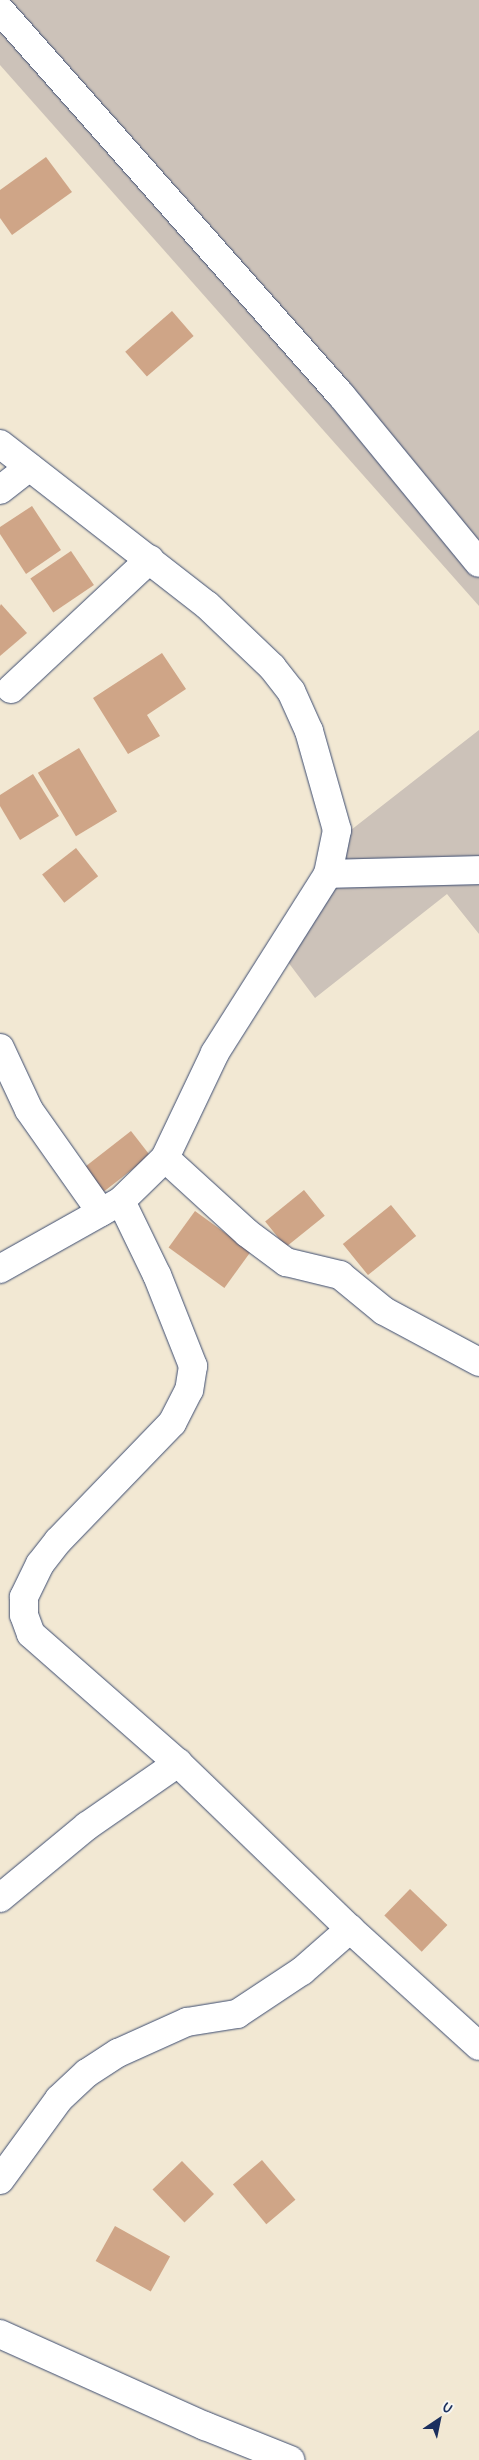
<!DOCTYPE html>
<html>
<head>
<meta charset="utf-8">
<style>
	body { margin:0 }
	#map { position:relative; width:479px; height:2460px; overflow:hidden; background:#f2e8d3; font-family:"Patrick Hand",sans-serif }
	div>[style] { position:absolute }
	.industrial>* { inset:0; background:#ccc2b9 }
	.building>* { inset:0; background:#cfa587; transform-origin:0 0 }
	.roads { filter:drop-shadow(0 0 1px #3b4b70) drop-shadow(0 0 1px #3b4b70) }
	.minor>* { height:28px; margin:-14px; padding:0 14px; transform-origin:14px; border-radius:14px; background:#fff }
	span { translate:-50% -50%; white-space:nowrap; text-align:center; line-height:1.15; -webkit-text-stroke:4px #f6f6f2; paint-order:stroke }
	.north { position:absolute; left:414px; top:2395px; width:50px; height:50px; -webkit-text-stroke:4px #f6f6f2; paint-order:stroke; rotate:34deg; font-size:14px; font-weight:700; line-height:20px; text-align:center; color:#1b2f5e }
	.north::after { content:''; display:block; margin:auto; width:18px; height:22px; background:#1b2f5e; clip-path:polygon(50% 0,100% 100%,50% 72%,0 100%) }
</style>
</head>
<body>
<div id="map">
	<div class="industrial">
		<div style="clip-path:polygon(0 0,479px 0,479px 606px,0 65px)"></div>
		<div style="clip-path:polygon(479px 730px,479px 934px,447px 894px,315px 998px,276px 946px,351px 830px)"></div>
	</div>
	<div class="building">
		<div style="clip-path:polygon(46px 157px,72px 192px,12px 235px,0 218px,0 190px)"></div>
		<div style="left:172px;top:311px;width:33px;height:62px;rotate:49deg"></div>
		<div style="clip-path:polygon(32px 506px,61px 550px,26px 574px,0 534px,0 527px)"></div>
		<div style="left:71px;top:551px;width:41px;height:49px;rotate:56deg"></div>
		<div style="clip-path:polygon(1px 604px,27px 633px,0 656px,0 606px)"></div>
		<div style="clip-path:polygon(162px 653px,186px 689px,147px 715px,160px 736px,128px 754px,93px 698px)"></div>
		<div style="left:79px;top:748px;width:74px;height:48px;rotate:59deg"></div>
		<div style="clip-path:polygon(33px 774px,59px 816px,20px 840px,0 806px,0 795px)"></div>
		<div style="left:76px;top:848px;width:36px;height:43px;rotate:52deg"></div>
		<div style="left:131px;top:1131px;width:31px;height:59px;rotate:52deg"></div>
		<div style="left:304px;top:1190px;width:33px;height:50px;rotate:51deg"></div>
		<div style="left:391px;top:1205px;width:40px;height:62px;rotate:51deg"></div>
		<div style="left:195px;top:1211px;width:69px;height:45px;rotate:36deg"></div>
		<div style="left:410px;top:1889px;width:52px;height:37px;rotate:44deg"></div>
		<div style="left:262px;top:2160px;width:52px;height:38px;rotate:50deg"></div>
		<div style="left:182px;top:2161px;width:46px;height:41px;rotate:46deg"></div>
		<div style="left:115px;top:2226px;width:63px;height:40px;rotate:29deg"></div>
	</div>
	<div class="roads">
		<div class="minor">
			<div style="left:0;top:10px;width:514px;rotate:48.47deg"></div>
			<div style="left:341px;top:395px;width:217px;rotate:50.6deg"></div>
			<div style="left:0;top:444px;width:262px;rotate:37.9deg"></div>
			<div style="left:207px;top:605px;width:90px;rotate:43.6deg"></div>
			<div style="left:272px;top:667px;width:31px;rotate:52deg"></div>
			<div style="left:291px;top:691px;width:44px;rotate:65.8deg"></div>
			<div style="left:309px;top:731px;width:103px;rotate:74.2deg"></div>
			<div style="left:337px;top:830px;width:45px;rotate:101.6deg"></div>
			<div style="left:328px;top:874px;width:212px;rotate:122.3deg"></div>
			<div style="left:215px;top:1053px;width:116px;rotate:115.5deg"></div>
			<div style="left:165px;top:1158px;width:62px;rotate:135.7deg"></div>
			<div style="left:121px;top:1201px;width:139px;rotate:150.7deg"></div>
			<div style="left:0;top:490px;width:37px;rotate:-38deg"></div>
			<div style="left:11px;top:689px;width:190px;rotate:-43.1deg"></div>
			<div style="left:328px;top:874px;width:151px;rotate:-1.5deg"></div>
			<div style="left:0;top:1048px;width:68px;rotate:64.9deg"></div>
			<div style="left:29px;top:1110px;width:125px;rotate:54.8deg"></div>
			<div style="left:165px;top:1158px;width:111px;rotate:42.4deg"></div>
			<div style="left:247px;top:1233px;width:49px;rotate:36.6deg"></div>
			<div style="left:286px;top:1262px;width:56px;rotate:13.5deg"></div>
			<div style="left:340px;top:1275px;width:57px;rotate:39.3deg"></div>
			<div style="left:384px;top:1311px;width:108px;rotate:28.2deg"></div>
			<div style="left:121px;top:1201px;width:82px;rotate:64.1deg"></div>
			<div style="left:157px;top:1275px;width:98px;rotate:68.4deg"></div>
			<div style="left:193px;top:1366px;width:24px;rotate:99deg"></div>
			<div style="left:189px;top:1390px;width:37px;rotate:117deg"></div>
			<div style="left:172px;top:1423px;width:164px;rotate:134deg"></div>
			<div style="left:58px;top:1541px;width:29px;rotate:128deg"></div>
			<div style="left:40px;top:1564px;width:37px;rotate:116deg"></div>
			<div style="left:24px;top:1597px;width:18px;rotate:90deg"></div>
			<div style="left:24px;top:1615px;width:20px;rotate:70deg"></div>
			<div style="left:31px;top:1634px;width:196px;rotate:41.3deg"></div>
			<div style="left:178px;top:1763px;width:239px;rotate:44deg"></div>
			<div style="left:350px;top:1929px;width:174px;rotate:42.2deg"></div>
			<div style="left:0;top:1898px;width:113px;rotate:-39.6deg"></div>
			<div style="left:87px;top:1826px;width:111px;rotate:-34.7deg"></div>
			<div style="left:0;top:2180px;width:100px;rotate:-53.9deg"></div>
			<div style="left:59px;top:2099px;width:38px;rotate:-43deg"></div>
			<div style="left:87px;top:2073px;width:37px;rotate:-33deg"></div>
			<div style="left:118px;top:2053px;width:76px;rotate:-24.2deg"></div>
			<div style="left:187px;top:2022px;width:51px;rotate:-9.1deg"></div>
			<div style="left:237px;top:2014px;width:78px;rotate:-33.5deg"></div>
			<div style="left:302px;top:1971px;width:64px;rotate:-41.2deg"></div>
			<div style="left:0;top:2334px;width:225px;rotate:24.2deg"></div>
			<div style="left:205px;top:2426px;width:92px;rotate:21.8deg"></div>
		</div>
	</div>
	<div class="north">U</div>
</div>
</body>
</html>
